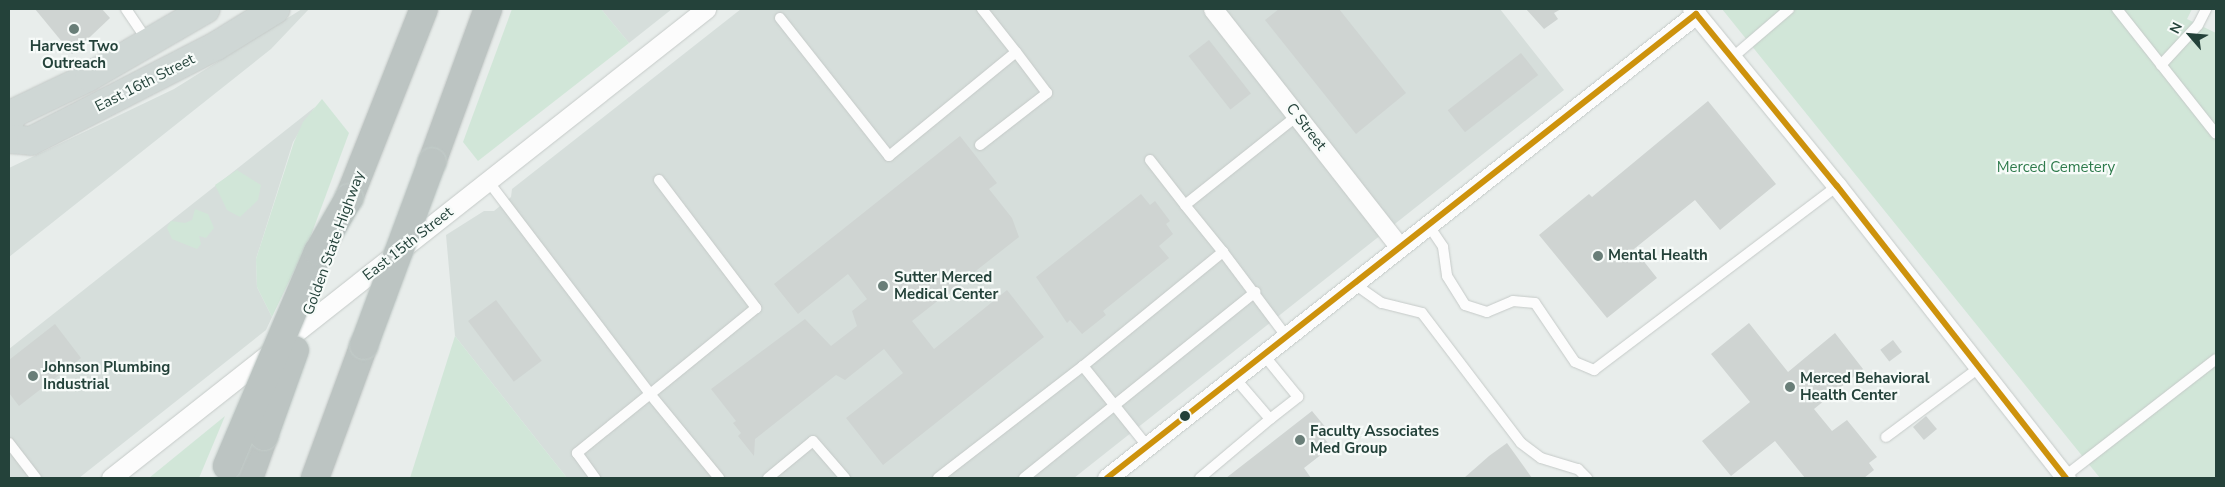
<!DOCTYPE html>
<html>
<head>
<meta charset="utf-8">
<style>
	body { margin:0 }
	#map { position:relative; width:2225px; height:487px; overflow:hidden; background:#e8edeb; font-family:"Nunito Sans",sans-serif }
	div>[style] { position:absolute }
	.built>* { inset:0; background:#d6dedb }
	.green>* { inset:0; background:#d1e6d8 }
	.building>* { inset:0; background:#cfd4d2; transform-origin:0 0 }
	.roads { filter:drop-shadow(0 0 1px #c5cac8) drop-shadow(0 0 1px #c5cac8) }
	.lane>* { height:10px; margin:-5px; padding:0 5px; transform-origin:5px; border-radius:5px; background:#fcfcfc }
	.street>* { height:19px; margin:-9.5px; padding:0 9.5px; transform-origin:9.5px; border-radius:9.5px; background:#fcfcfc }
	.primary>* { height:28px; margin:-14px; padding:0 14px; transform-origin:14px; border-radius:14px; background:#cfd7d5 }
	.highway>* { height:28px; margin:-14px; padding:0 14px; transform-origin:14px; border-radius:14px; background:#bcc4c2 }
	.bridges { filter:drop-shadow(0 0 1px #c3ccc9) drop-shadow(0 0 1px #c3ccc9) }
	.highway-bridge>* { height:28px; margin:-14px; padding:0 14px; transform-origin:14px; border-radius:14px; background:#bcc4c2 }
	.bus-1>* { height:6px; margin:-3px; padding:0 3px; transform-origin:3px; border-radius:3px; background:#cd920c }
	.dots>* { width:14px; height:14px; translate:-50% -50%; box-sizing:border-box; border:2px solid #f7fbf9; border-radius:50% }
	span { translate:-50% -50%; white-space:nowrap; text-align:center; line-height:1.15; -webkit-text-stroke:4.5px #f7fbf9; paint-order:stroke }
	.poi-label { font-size:15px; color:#24423a; font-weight:700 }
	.left { translate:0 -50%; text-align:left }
	.street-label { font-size:15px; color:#24423a }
	.park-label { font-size:15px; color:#2d7a4b }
	.frame { position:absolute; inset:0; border:10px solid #24423a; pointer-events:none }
	.north { position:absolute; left:2165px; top:10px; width:50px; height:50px; -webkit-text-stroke:4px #f7fbf9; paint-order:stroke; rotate:297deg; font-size:14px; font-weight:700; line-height:20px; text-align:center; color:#24423a }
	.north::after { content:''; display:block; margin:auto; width:18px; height:22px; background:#24423a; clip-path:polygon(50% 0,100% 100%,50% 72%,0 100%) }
</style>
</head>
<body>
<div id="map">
	<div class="built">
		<div style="clip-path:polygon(302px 9px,309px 9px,271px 49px,9px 257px,9px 168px,174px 89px)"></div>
		<div style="clip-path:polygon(601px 9px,672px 9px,629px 43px)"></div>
		<div style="clip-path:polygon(741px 9px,1500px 9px,1564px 90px,1074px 478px,567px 478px,455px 336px,446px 235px,484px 211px,494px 211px,511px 197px,512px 189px)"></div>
		<div style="clip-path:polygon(315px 107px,293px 142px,256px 259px,257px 287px,272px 317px,266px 330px,79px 478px,9px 478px,9px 349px)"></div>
	</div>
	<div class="green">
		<div style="clip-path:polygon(512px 9px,601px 9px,629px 43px,478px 161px,463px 142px)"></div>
		<div style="clip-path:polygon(1722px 9px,2192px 9px,2187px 19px,2216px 33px,2216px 478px,2100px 478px)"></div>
		<div style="clip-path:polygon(322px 99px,349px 133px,310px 238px,272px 317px,257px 287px,256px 259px,294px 142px,303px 122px)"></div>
		<div style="clip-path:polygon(237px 170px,261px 185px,258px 200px,240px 217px,227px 210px,215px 185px)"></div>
		<div style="clip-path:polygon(195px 209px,208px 214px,214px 228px,206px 238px,199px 236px,201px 244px,197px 249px,172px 239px,167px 228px,171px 221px,185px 223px,192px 220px)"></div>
		<div style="clip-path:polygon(455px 336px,567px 478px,410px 478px)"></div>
		<div style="clip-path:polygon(225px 416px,199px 478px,149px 478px)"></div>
	</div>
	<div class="building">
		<div style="clip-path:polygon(35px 9px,102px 9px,110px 18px,72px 54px)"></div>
		<div style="clip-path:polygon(1279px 9px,1339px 9px,1406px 93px,1356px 134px,1265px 20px)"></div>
		<div style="clip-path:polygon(1526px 9px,1561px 9px,1554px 13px,1558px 19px,1544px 29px)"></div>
		<div style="left:1209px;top:40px;width:68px;height:26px;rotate:52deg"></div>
		<div style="left:1521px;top:53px;width:28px;height:93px;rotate:52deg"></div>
		<div style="clip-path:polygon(1708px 101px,1776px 184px,1720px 230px,1695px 200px,1634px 249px,1657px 278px,1607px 318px,1539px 235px,1589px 194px,1592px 197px)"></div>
		<div style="clip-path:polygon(960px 136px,997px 183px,989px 189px,1012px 218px,1019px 237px,912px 321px,934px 349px,1007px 290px,1044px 337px,883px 465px,846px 418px,903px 373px,884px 349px,845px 380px,836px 375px,755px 439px,754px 456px,738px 436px,741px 433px,733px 423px,736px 421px,711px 389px,805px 319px,831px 346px,857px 326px,852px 311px,867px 299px,848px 274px,798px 314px,774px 284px)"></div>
		<div style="clip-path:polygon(1141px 194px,1150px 205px,1155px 201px,1170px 221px,1166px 224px,1173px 234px,1159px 246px,1169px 258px,1103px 311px,1106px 315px,1082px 334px,1070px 320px,1067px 323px,1036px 277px)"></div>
		<div style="left:496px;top:300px;width:76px;height:35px;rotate:53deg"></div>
		<div style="clip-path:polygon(1749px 323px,1788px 372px,1835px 333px,1863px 369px,1814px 409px,1832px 431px,1847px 420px,1877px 457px,1869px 463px,1874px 470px,1864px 478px,1805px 478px,1775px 441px,1731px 476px,1702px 441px,1750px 402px,1711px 354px)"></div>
		<div style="clip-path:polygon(55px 324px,81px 358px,19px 406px,9px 393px,9px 360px)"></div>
		<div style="left:1893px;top:340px;width:15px;height:16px;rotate:53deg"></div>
		<div style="clip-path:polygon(1312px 411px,1327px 429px,1321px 434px,1331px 447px,1304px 468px,1311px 478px,1226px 478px)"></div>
		<div style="left:1926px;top:416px;width:17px;height:17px;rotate:50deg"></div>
		<div style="clip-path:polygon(1507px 443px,1532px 478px,1464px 478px,1489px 456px)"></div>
	</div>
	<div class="roads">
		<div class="lane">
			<div style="left:126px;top:9px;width:40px;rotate:56deg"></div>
			<div style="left:2117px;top:9px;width:159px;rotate:51.6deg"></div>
			<div style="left:780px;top:18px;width:176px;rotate:51.7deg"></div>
			<div style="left:889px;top:156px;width:164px;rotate:-39.3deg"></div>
			<div style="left:1016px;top:52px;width:55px;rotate:-128.3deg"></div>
			<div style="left:1733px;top:57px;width:74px;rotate:-40.6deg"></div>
			<div style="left:2161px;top:65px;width:54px;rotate:-47.2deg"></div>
			<div style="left:2198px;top:25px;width:18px;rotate:-63deg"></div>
			<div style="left:980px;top:145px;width:85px;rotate:-37.8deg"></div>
			<div style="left:1047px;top:93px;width:51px;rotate:-127.1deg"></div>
			<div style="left:1150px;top:160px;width:57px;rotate:52.1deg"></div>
			<div style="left:659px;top:180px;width:161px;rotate:52.8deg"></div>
			<div style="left:756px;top:308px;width:136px;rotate:140.9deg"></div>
			<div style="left:650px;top:394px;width:109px;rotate:50.6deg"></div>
			<div style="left:488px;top:181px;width:268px;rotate:52.7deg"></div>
			<div style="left:650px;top:394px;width:94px;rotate:141.1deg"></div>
			<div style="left:577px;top:453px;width:31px;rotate:54deg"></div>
			<div style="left:1427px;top:223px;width:29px;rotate:56deg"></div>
			<div style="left:1443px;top:247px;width:29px;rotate:82deg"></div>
			<div style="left:1447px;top:276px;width:34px;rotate:58deg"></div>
			<div style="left:1465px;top:305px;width:23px;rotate:18deg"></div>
			<div style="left:1487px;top:312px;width:28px;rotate:-23deg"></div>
			<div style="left:1513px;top:301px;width:22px;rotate:5deg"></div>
			<div style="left:1535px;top:303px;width:71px;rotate:55.9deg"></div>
			<div style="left:1575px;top:362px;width:21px;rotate:23deg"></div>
			<div style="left:1594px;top:370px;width:305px;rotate:-37.1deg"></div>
			<div style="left:1223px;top:252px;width:60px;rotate:-129deg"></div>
			<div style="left:1185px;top:205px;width:143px;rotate:-38.5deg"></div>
			<div style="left:1353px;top:283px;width:35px;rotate:35deg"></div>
			<div style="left:1382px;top:303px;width:41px;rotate:14deg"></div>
			<div style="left:1422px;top:313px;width:163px;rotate:52.7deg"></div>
			<div style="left:1521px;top:443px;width:25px;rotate:37deg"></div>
			<div style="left:1541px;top:458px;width:39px;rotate:17deg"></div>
			<div style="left:1578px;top:469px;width:13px;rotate:45deg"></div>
			<div style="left:1083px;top:366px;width:181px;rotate:-39.2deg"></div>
			<div style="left:1223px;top:252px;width:105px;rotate:53.1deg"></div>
			<div style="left:1234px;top:377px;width:55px;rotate:49.4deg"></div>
			<div style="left:1270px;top:419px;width:36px;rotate:-38deg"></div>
			<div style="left:1298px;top:397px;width:55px;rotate:-129.1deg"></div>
			<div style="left:1886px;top:437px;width:116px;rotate:-36.6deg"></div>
			<div style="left:9px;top:443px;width:44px;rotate:52.4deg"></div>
			<div style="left:2064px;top:477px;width:192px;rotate:-37.8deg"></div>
			<div style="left:768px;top:478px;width:58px;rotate:-39.4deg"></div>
			<div style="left:813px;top:441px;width:49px;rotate:49.1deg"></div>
			<div style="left:938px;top:478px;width:183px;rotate:-37.7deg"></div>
			<div style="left:1083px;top:366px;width:102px;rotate:51.3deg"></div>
			<div style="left:1024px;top:478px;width:297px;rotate:-38.8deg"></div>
			<div style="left:1200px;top:478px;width:92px;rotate:-40.1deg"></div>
		</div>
		<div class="street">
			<div style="left:1213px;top:9px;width:301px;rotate:51.9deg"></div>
			<div style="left:1692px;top:9px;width:229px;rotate:50.7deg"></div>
			<div style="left:1837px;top:186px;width:371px;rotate:51.9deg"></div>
			<div style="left:111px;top:478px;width:758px;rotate:-38.25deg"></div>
			<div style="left:1107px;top:478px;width:750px;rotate:-38.23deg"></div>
		</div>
		<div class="primary">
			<div style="left:9px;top:122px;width:10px;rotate:-61deg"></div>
			<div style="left:14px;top:113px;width:83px;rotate:-25.6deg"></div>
			<div style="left:89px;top:77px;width:135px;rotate:-30.2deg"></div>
			<div style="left:9px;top:139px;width:22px;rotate:5deg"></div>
			<div style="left:31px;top:141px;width:208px;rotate:-27.2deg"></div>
			<div style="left:216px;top:46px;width:70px;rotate:-31.7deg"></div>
		</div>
		<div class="highway">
			<div style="left:432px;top:162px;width:163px;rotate:-69.9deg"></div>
			<div style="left:349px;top:198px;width:203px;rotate:-68.4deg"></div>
			<div style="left:249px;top:478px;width:45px;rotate:-70.3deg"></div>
			<div style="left:315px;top:478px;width:142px;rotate:-69.8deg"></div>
		</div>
	</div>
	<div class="bridges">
		<div class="highway-bridge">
			<div style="left:364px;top:345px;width:195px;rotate:-69.6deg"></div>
			<div style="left:264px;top:436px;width:91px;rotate:-70.2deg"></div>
			<div style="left:227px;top:466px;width:233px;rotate:-67deg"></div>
			<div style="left:318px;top:252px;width:62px;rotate:-60.1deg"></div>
		</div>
	</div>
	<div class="bus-1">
		<div style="left:1107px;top:478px;width:750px;rotate:-38.23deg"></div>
		<div style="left:1696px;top:14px;width:222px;rotate:50.7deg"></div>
		<div style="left:1837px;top:186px;width:371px;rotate:51.9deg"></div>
	</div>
	<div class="dots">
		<div style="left:74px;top:29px;background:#697e78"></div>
		<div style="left:1598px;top:256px;background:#697e78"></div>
		<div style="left:883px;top:286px;background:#697e78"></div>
		<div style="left:33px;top:376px;background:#697e78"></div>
		<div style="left:1790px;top:387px;background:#697e78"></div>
		<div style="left:1185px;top:416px;background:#24423a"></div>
		<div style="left:1300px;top:440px;background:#697e78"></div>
	</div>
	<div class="poi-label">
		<span style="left:74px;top:55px">Harvest Two<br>Outreach</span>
		<span class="left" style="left:1608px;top:256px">Mental Health</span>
		<span class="left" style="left:894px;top:286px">Sutter Merced<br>Medical Center</span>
		<span class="left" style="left:43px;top:376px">Johnson Plumbing<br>Industrial</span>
		<span class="left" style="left:1800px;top:387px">Merced Behavioral<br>Health Center</span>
		<span class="left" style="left:1310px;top:440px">Faculty Associates<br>Med Group</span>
	</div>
	<div class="street-label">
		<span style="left:145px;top:83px;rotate:-27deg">East 16th Street</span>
		<span style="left:1306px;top:127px;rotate:52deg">C Street</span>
		<span style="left:334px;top:243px;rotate:-70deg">Golden State Highway</span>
		<span style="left:408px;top:244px;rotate:-38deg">East 15th Street</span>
	</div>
	<div class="park-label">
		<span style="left:2056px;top:168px">Merced Cemetery</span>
	</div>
	<div class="frame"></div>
	<div class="north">N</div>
</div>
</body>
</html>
